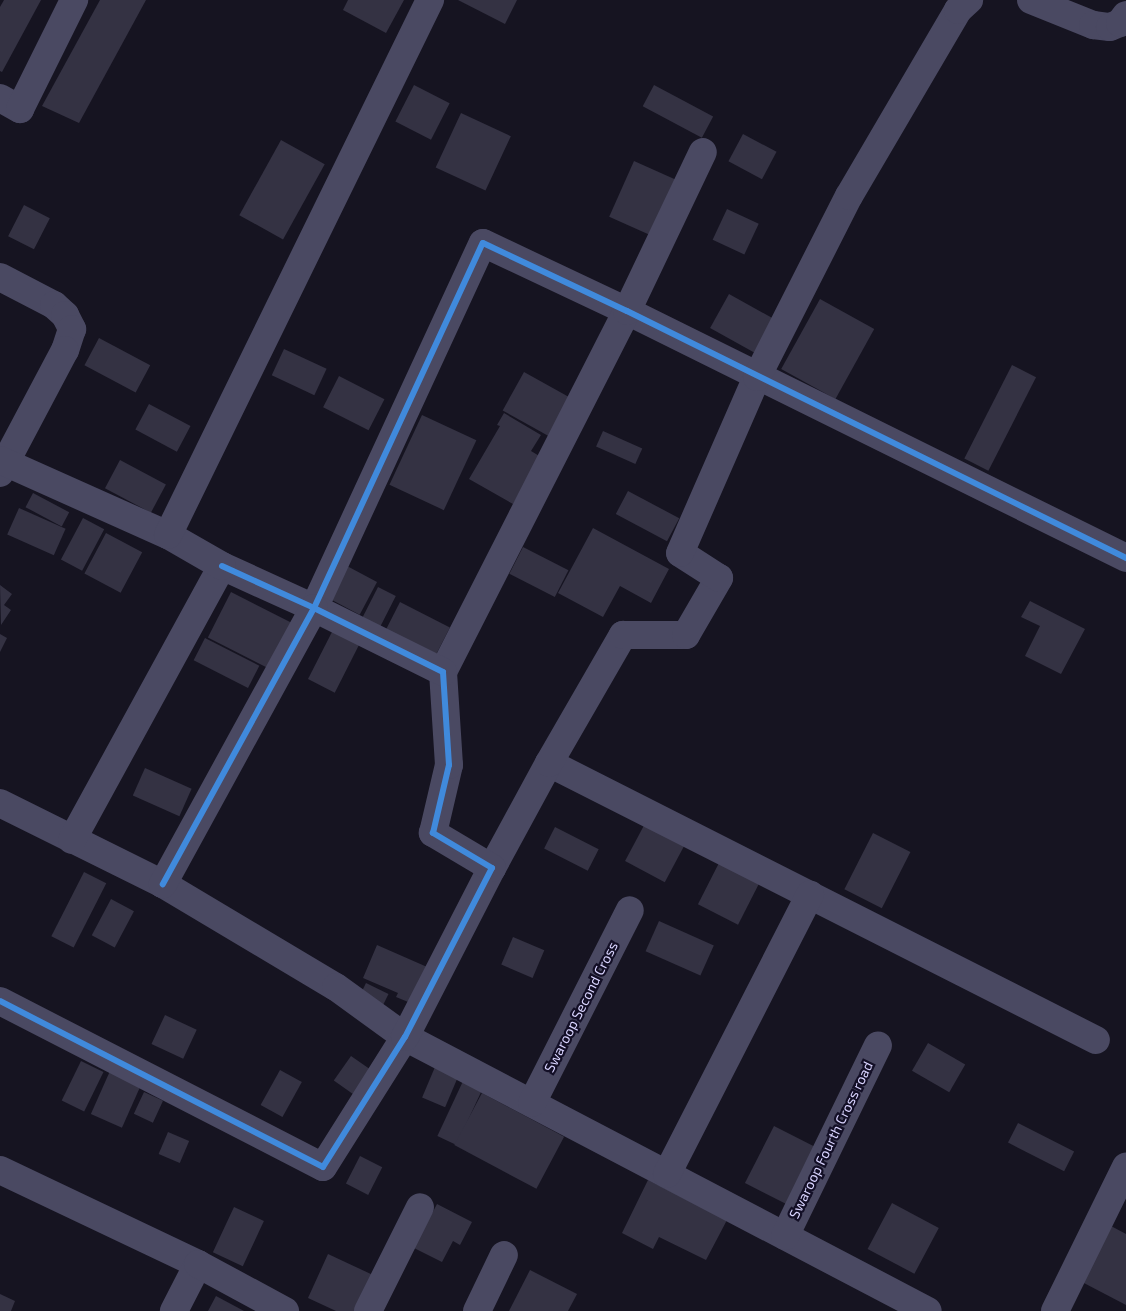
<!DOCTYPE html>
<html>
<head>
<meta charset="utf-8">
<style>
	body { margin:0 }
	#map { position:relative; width:1126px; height:1311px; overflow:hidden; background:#161421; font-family:"Exo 2",sans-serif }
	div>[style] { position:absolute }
	.building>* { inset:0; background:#343243; transform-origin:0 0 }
	.minor>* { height:28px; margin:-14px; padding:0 14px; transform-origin:14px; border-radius:14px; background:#4a4962 }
	.cycleway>* { height:6px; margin:-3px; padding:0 3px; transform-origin:3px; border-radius:3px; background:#408adc }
	span { translate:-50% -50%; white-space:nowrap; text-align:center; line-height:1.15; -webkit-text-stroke:4.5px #130f26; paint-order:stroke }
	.street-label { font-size:14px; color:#d9d4ff }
</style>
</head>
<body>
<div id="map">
	<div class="building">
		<div style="clip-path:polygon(4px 0,41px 0,2px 72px,0 71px,0 7px)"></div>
		<div style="clip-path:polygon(100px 0,146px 0,79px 123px,42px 106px)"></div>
		<div style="clip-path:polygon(348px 0,404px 0,386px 33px,343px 10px)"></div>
		<div style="clip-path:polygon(458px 0,517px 0,505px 24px)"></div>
		<div style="left:414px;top:85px;width:40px;height:41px;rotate:27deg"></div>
		<div style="left:654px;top:85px;width:67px;height:24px;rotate:28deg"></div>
		<div style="left:461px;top:113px;width:55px;height:60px;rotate:25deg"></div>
		<div style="left:743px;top:134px;width:38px;height:31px;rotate:28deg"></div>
		<div style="left:281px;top:140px;width:50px;height:86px;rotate:29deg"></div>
		<div style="left:634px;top:161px;width:49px;height:61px;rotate:24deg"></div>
		<div style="left:24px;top:205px;width:29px;height:35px;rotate:27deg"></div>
		<div style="left:727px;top:209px;width:35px;height:34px;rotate:25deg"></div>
		<div style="left:729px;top:294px;width:54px;height:39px;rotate:29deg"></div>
		<div style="left:820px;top:299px;width:62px;height:80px;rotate:29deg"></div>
		<div style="left:99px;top:338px;width:58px;height:31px;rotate:28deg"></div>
		<div style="left:284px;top:349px;width:47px;height:29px;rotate:25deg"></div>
		<div style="left:1012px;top:365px;width:27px;height:105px;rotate:27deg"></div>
		<div style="left:524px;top:372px;width:56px;height:44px;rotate:29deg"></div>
		<div style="left:339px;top:376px;width:51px;height:35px;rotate:27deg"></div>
		<div style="left:149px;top:404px;width:47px;height:29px;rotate:28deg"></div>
		<div style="clip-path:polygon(504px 413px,541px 435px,531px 451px,541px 457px,513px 504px,469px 479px,500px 426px,497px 425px)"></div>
		<div style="left:422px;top:415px;width:60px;height:77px;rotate:25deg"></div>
		<div style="left:603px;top:431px;width:43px;height:17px;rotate:24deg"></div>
		<div style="left:120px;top:460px;width:52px;height:32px;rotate:28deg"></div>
		<div style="left:628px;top:491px;width:58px;height:26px;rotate:28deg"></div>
		<div style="left:33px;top:493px;width:41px;height:16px;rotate:28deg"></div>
		<div style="left:19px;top:508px;width:51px;height:29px;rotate:24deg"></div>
		<div style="left:83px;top:518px;width:24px;height:47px;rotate:28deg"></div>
		<div style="clip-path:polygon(593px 528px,669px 569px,651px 603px,620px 586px,603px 617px,558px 593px)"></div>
		<div style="left:106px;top:533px;width:41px;height:46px;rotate:28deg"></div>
		<div style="left:523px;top:547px;width:51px;height:30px;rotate:27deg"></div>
		<div style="left:347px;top:566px;width:34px;height:37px;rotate:28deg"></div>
		<div style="clip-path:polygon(0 585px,12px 594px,4px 605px,11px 610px,1px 625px)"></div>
		<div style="left:378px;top:587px;width:20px;height:35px;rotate:27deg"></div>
		<div style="left:231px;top:592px;width:74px;height:51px;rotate:27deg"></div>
		<div style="clip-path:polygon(1030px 601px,1085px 629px,1061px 674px,1025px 656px,1040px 626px,1021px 617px)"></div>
		<div style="left:400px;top:602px;width:56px;height:35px;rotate:27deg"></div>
		<div style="left:333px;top:630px;width:30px;height:55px;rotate:27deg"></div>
		<div style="clip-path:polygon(0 634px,7px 638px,0 652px)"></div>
		<div style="left:205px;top:638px;width:61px;height:25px;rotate:27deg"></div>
		<div style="left:145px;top:768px;width:51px;height:30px;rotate:24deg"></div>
		<div style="left:649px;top:816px;width:45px;height:51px;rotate:28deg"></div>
		<div style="left:555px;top:827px;width:49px;height:24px;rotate:27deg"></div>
		<div style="left:873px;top:833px;width:42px;height:63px;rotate:27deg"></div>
		<div style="left:722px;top:857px;width:45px;height:53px;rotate:27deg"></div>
		<div style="left:84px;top:872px;width:25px;height:72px;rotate:27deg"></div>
		<div style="left:111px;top:899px;width:26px;height:41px;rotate:28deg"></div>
		<div style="left:659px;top:921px;width:60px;height:33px;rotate:24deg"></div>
		<div style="left:513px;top:937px;width:34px;height:30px;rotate:23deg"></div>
		<div style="clip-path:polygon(377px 945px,434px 970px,418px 1006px,396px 997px,398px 993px,363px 978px)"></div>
		<div style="left:366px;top:983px;width:25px;height:34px;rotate:26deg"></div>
		<div style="left:165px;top:1015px;width:35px;height:32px;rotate:25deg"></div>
		<div style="left:928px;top:1043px;width:43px;height:32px;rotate:30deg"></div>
		<div style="left:351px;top:1056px;width:32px;height:30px;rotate:35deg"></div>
		<div style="left:81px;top:1061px;width:25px;height:44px;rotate:26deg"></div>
		<div style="left:435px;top:1067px;width:25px;height:33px;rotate:23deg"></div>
		<div style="left:280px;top:1070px;width:25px;height:40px;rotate:29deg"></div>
		<div style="left:110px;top:1071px;width:34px;height:47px;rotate:24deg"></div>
		<div style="left:464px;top:1079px;width:21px;height:63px;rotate:25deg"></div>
		<div style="left:144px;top:1092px;width:21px;height:24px;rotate:25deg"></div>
		<div style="left:482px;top:1093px;width:93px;height:59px;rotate:28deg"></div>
		<div style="left:1018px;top:1123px;width:63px;height:22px;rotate:27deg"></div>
		<div style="left:774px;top:1126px;width:58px;height:64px;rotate:27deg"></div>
		<div style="left:168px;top:1132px;width:23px;height:24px;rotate:23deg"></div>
		<div style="left:360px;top:1156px;width:25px;height:31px;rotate:27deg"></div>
		<div style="clip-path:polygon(648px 1180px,727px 1220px,706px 1260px,659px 1237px,653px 1249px,622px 1233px)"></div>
		<div style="left:892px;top:1203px;width:53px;height:52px;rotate:28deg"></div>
		<div style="clip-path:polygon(437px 1204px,472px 1222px,460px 1245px,453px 1241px,442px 1262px,414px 1248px)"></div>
		<div style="left:234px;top:1207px;width:33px;height:50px;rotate:25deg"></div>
		<div style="clip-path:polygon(1111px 1226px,1126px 1234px,1126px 1305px,1082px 1282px)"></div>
		<div style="clip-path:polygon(328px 1254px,373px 1275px,356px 1311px,336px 1311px,308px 1298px)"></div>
		<div style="clip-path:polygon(530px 1270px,577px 1294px,568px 1311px,509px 1311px)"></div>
		<div style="clip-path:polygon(0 1294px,15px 1301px,11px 1311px,0 1311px)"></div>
		<div style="clip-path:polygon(216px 1296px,244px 1311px,208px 1311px)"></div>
	</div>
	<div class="minor">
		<div style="left:1031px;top:0;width:67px;rotate:22deg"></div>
		<div style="left:1093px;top:25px;width:17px;rotate:7deg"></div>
		<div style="left:1110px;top:27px;width:11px;rotate:-22deg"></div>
		<div style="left:1120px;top:23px;width:10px;rotate:-53deg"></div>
		<div style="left:0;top:98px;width:23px;rotate:29deg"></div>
		<div style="left:20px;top:109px;width:122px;rotate:-63.6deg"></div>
		<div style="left:0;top:277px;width:61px;rotate:27.4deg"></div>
		<div style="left:54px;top:305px;width:15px;rotate:42deg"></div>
		<div style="left:65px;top:315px;width:16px;rotate:63deg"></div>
		<div style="left:72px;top:329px;width:22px;rotate:108deg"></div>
		<div style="left:65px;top:350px;width:139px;rotate:117.9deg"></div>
		<div style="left:0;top:460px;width:184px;rotate:24.1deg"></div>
		<div style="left:222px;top:566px;width:101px;rotate:24.5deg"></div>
		<div style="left:314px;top:608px;width:402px;rotate:-65.2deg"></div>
		<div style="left:483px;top:243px;width:159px;rotate:25.3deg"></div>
		<div style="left:627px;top:311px;width:557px;rotate:26.33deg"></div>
		<div style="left:443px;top:672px;width:405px;rotate:-63deg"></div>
		<div style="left:627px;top:311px;width:176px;rotate:-64.5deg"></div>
		<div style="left:549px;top:763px;width:613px;rotate:26.86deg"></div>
		<div style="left:0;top:803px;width:182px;rotate:26.4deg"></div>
		<div style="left:163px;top:884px;width:201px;rotate:30.8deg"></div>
		<div style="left:336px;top:987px;width:85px;rotate:35.9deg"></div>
		<div style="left:405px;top:1037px;width:590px;rotate:27.65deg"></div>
		<div style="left:72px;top:840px;width:312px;rotate:-61.3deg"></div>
		<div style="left:222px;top:566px;width:62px;rotate:-150.1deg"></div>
		<div style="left:168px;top:535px;width:596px;rotate:-63.91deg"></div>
		<div style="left:492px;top:868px;width:119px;rotate:-61.5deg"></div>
		<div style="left:549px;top:763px;width:148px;rotate:-60deg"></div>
		<div style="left:623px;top:635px;width:63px"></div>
		<div style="left:686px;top:635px;width:66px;rotate:-59.9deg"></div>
		<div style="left:719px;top:578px;width:46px;rotate:-147.3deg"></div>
		<div style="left:680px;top:553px;width:192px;rotate:-66.4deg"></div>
		<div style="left:757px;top:377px;width:203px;rotate:-63.1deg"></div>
		<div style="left:849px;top:196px;width:216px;rotate:-59.6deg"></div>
		<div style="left:958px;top:10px;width:15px;rotate:-42deg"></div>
		<div style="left:0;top:1001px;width:363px;rotate:27.2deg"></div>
		<div style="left:323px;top:1167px;width:154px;rotate:-57.8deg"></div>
		<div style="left:405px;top:1037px;width:190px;rotate:-62.8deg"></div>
		<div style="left:492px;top:868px;width:69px;rotate:-149.3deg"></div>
		<div style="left:433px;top:833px;width:70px;rotate:-76.8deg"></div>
		<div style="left:449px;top:765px;width:93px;rotate:-93.7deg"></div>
		<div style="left:443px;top:672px;width:144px;rotate:-153.6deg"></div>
		<div style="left:314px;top:608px;width:315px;rotate:118.7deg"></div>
		<div style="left:532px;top:1103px;width:216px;rotate:-63.1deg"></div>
		<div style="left:0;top:1170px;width:219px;rotate:25.4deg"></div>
		<div style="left:198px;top:1264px;width:53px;rotate:117.1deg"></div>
		<div style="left:667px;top:1174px;width:314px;rotate:-62.9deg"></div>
		<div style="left:785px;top:1236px;width:212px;rotate:-64deg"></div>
		<div style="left:198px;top:1264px;width:99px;rotate:28.4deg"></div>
		<div style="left:368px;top:1311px;width:116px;rotate:-63.4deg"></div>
		<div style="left:477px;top:1311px;width:62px;rotate:-64.3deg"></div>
		<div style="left:1055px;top:1311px;width:161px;rotate:-63.8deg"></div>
	</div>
	<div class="cycleway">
		<div style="left:222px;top:566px;width:101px;rotate:24.5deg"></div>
		<div style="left:314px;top:608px;width:402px;rotate:-65.2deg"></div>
		<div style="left:483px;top:243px;width:159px;rotate:25.3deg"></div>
		<div style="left:627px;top:311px;width:557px;rotate:26.33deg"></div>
		<div style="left:0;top:1001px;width:363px;rotate:27.2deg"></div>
		<div style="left:323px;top:1167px;width:154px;rotate:-57.8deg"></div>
		<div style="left:405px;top:1037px;width:190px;rotate:-62.8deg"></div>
		<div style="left:492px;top:868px;width:69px;rotate:-149.3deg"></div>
		<div style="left:433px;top:833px;width:70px;rotate:-76.8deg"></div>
		<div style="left:449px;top:765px;width:93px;rotate:-93.7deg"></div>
		<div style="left:443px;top:672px;width:144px;rotate:-153.6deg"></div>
		<div style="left:314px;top:608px;width:315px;rotate:118.7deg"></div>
	</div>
	<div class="street-label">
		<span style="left:581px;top:1007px;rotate:-63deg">Swaroop Second Cross</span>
		<span style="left:831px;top:1140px;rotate:-64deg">Swaroop Fourth Cross road</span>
	</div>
</div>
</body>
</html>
